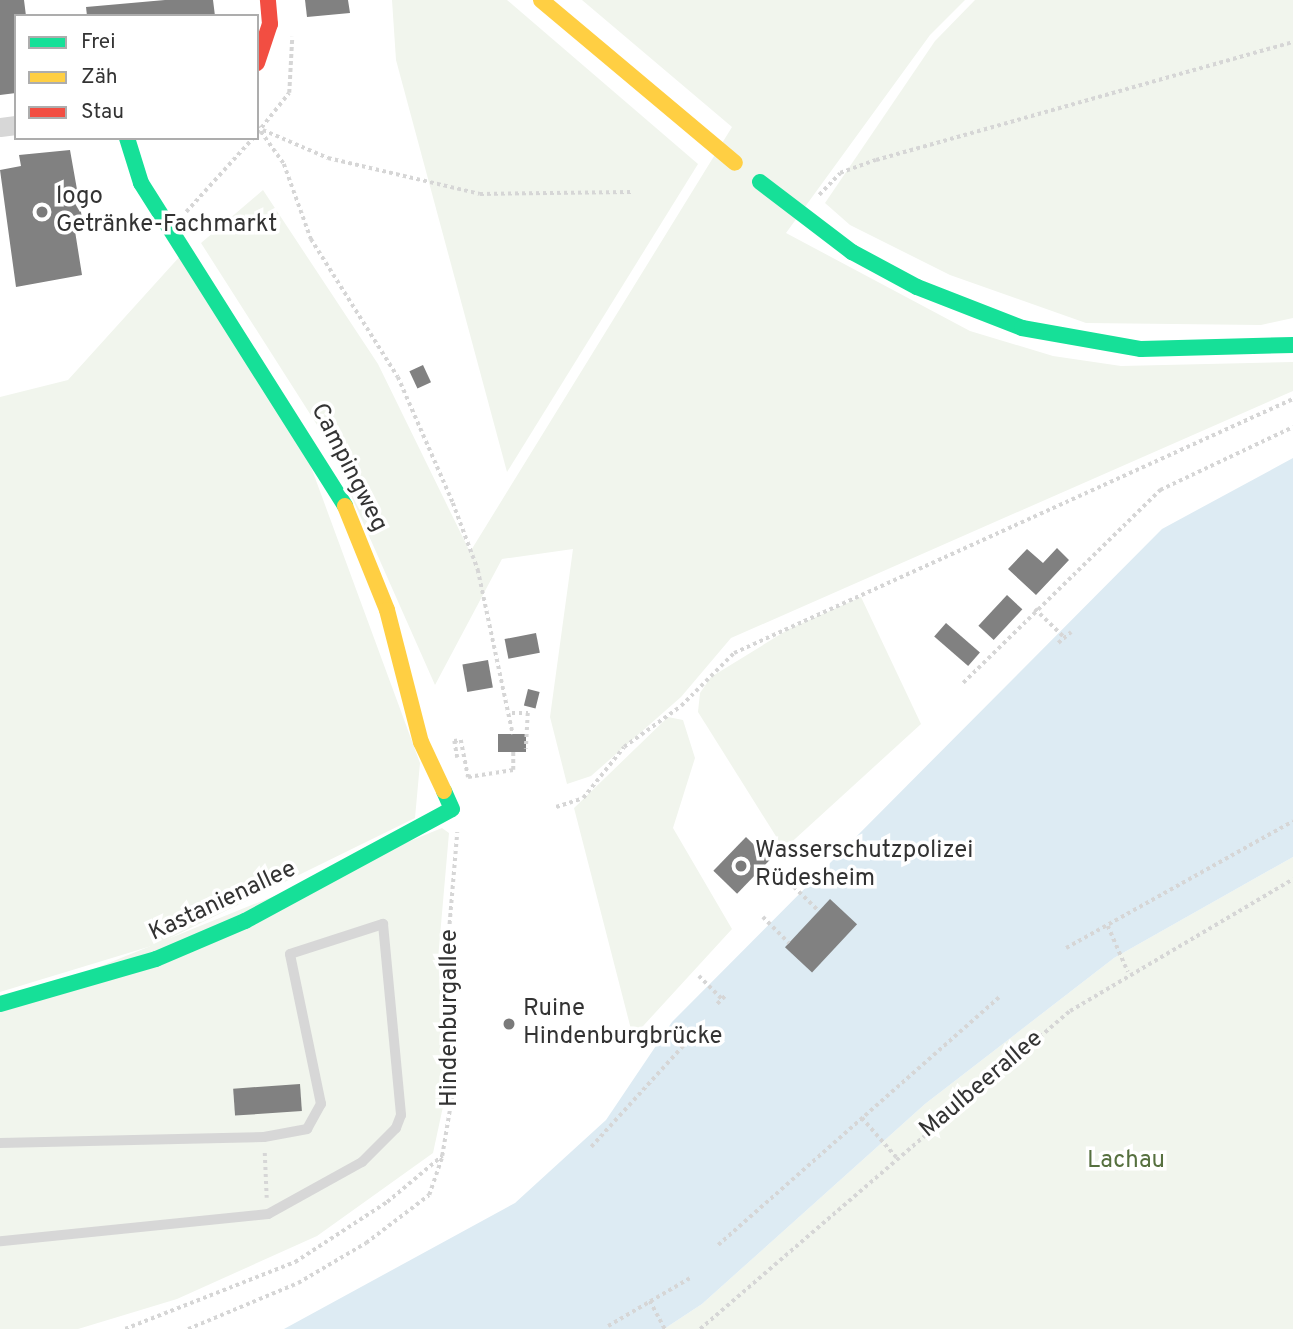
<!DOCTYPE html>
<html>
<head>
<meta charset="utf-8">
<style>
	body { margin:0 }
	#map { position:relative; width:1293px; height:1329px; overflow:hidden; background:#fff; font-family:Overpass,sans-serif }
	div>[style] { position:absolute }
	.green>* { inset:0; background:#f1f5ed }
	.water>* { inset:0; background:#ddebf3 }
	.building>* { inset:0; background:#818181; transform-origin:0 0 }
	.path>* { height:3.5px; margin-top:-1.75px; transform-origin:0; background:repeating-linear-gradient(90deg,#d6d6d6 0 3.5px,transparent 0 7px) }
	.lane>* { height:10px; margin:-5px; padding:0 5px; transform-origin:5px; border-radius:5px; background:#d7d7d7 }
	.street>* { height:19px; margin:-9.5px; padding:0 9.5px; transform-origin:9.5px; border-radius:9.5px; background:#d7d7d7 }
	.fast>* { height:16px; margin:-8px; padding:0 8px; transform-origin:8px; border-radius:8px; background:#16e098 }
	.slow>* { height:16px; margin:-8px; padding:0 8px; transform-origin:8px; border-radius:8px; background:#ffcf43 }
	.jam>* { height:16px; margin:-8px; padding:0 8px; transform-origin:8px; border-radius:8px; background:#f24e42 }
	.dots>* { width:19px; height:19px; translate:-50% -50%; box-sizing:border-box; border:4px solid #fff; border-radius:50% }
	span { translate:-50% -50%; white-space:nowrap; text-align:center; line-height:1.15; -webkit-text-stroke:7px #fff; paint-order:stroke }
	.poi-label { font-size:24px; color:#333 }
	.left { translate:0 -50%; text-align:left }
	.street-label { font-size:24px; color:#333 }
	.park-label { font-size:24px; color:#56703f }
	.legend { position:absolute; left:14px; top:14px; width:245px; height:126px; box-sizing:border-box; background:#fff; border:2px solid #adadad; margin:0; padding:9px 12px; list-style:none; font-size:21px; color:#333 }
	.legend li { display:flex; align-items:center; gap:14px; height:35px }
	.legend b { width:35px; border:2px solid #adadad }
</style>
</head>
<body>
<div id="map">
	<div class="green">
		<div style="clip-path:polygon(392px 0,507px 0,698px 164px,507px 472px,396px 60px)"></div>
		<div style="clip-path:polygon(582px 0,965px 0,930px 35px,786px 233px,970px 331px,1053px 356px,1121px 366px,1293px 362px,1293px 391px,731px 638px,681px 697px,591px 776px,567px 784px,550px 717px,573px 549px,502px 559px,435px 685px,326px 439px,201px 243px,263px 190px,378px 364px,470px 552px,732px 127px)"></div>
		<div style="clip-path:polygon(975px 0,1293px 0,1293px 318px,1261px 325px,1086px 323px,950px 275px,850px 225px,825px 203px,935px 41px)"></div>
		<div style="clip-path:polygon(182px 254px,307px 456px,420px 763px,415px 818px,158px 944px,0 992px,0 397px,68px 380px)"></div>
		<div style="clip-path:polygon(861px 597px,921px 724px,784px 849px,698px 712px,700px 693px,711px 677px,789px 629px)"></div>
		<div style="clip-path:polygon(668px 717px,683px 720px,695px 758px,673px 828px,732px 929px,633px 1037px,574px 808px)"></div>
		<div style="clip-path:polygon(442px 828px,449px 833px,438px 959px,447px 1088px,433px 1153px,317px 1236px,177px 1299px,78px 1329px,0 1329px,0 1007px)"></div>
		<div style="clip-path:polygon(1293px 857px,1293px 1329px,664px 1329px,702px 1304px,925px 1104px,1114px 958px)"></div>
	</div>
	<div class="water">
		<div style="clip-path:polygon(1293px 458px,1293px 857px,1114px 958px,925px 1104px,702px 1304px,664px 1329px,284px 1329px,515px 1203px,606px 1120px,672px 1022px,1162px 529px)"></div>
	</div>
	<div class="building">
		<div style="clip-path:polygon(0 0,24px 0,26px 16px,16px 16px,16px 93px,0 95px)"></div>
		<div style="clip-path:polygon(165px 0,213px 0,215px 16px,87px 16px,86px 7px)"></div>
		<div style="clip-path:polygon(305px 0,348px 0,350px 13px,307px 17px)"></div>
		<div style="clip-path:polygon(70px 150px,84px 229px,75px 231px,82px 275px,16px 287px,0 170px,21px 166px,19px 155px)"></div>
		<div style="left:423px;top:365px;width:19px;height:15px;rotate:65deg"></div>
		<div style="clip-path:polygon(1057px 548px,1069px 560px,1036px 595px,1008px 569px,1027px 549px,1043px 563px)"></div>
		<div style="left:1007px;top:595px;width:21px;height:42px;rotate:43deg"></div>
		<div style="left:946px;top:623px;width:45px;height:18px;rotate:41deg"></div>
		<div style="left:536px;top:633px;width:20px;height:32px;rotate:79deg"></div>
		<div style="left:488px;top:660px;width:28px;height:26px;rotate:80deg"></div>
		<div style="left:528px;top:689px;width:12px;height:17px;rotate:14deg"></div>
		<div style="left:498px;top:734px;width:28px;height:18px"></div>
		<div style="left:746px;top:837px;width:33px;height:47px;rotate:44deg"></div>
		<div style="left:830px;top:899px;width:37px;height:66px;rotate:43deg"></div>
		<div style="left:300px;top:1084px;width:27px;height:67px;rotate:86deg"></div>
	</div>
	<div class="path">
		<div style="left:257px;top:126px;width:47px;rotate:54.6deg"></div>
		<div style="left:284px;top:164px;width:80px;rotate:70.2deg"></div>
		<div style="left:311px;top:239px;width:163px;rotate:57.8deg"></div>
		<div style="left:398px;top:377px;width:137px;rotate:66.4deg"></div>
		<div style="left:453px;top:503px;width:72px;rotate:69.5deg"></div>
		<div style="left:478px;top:570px;width:168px;rotate:78deg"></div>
		<div style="left:263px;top:130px;width:71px;rotate:23.3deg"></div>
		<div style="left:328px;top:158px;width:156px;rotate:13.3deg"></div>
		<div style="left:480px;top:194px;width:151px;rotate:-0.8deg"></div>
		<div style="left:257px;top:133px;width:51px;rotate:-51.3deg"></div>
		<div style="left:289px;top:93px;width:56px;rotate:-86.9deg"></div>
		<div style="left:819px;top:195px;width:30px;rotate:-46deg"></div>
		<div style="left:840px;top:173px;width:38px;rotate:-20deg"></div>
		<div style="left:876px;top:160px;width:433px;rotate:-15.8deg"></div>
		<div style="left:186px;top:212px;width:100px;rotate:-47.8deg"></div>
		<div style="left:1035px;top:609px;width:40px;rotate:44deg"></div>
		<div style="left:1058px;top:643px;width:17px;rotate:-40deg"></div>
		<div style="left:963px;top:683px;width:276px;rotate:-44.4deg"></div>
		<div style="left:1160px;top:490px;width:147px;rotate:-25.3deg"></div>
		<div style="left:512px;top:713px;width:16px"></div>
		<div style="left:528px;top:713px;width:36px;rotate:93deg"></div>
		<div style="left:457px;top:758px;width:17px;rotate:-100deg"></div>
		<div style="left:454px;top:741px;width:7px;rotate:-8deg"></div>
		<div style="left:461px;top:740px;width:38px;rotate:79deg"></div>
		<div style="left:468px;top:777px;width:46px;rotate:-8.8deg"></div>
		<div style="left:513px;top:770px;width:18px;rotate:-90deg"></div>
		<div style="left:556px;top:807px;width:28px;rotate:-18deg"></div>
		<div style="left:583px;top:798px;width:65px;rotate:-51.2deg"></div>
		<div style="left:624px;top:747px;width:70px;rotate:-35.7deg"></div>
		<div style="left:681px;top:706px;width:75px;rotate:-45deg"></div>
		<div style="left:734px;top:653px;width:614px;rotate:-24.44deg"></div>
		<div style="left:794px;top:887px;width:35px;rotate:44deg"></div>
		<div style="left:763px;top:917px;width:37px;rotate:45deg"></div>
		<div style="left:1108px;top:926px;width:50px;rotate:66.5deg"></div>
		<div style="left:1066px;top:948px;width:260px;rotate:-29.2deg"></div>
		<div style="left:699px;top:976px;width:33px;rotate:45deg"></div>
		<div style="left:717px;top:1004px;width:14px;rotate:-45deg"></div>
		<div style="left:862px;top:1118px;width:53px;rotate:48.8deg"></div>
		<div style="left:591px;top:1147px;width:137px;rotate:-47.7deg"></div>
		<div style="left:265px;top:1153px;width:45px;rotate:87.5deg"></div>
		<div style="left:718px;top:1245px;width:376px;rotate:-41.4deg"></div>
		<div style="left:650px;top:1301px;width:32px;rotate:62deg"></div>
		<div style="left:608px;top:1326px;width:95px;rotate:-30.3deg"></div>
		<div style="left:125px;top:1329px;width:183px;rotate:-21.5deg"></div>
		<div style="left:295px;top:1262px;width:110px;rotate:-33.1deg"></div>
		<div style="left:387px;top:1202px;width:72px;rotate:-39.9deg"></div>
		<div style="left:442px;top:1156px;width:73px;rotate:-80.5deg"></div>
		<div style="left:454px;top:1084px;width:132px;rotate:-93deg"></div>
		<div style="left:447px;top:952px;width:120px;rotate:-85.2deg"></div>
		<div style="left:188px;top:1329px;width:119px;rotate:-22.7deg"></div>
		<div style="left:298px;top:1283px;width:79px;rotate:-30.5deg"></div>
		<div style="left:366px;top:1243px;width:79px;rotate:-37.3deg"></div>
		<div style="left:429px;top:1195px;width:39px;rotate:-71deg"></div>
		<div style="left:700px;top:1329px;width:488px;rotate:-40.7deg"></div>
		<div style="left:1070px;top:1011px;width:259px;rotate:-30.6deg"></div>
	</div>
	<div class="lane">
		<div style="left:0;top:1143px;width:264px;rotate:-1.3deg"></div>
		<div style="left:264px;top:1137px;width:44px;rotate:-10.5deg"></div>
		<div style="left:307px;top:1129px;width:29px;rotate:-61deg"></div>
		<div style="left:321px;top:1104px;width:153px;rotate:-101.7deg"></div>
		<div style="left:290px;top:954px;width:98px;rotate:-17.9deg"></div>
		<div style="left:383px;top:924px;width:192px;rotate:84.6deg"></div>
		<div style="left:401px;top:1115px;width:14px;rotate:111deg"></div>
		<div style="left:396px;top:1128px;width:48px;rotate:135deg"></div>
		<div style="left:362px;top:1162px;width:107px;rotate:151deg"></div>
		<div style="left:268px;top:1214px;width:269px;rotate:174.2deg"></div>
	</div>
	<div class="street">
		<div style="left:0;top:127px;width:16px;rotate:-7deg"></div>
	</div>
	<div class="fast">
		<div style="left:127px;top:138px;width:47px;rotate:72.7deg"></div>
		<div style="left:141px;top:183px;width:382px;rotate:57.7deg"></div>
		<div style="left:760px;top:182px;width:116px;rotate:37.3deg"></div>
		<div style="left:852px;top:252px;width:74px;rotate:28.3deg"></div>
		<div style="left:917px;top:287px;width:113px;rotate:21.3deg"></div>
		<div style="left:1022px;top:328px;width:121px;rotate:10deg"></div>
		<div style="left:1141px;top:349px;width:152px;rotate:-1.5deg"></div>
		<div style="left:0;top:1004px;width:162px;rotate:-16.1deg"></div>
		<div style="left:156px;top:959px;width:97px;rotate:-23.1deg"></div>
		<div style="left:245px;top:921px;width:235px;rotate:-28.4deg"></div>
		<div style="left:452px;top:809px;width:20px;rotate:-114deg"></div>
	</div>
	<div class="slow">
		<div style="left:541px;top:0;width:253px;rotate:40deg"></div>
		<div style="left:345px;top:506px;width:112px;rotate:68deg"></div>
		<div style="left:387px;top:610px;width:136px;rotate:75.6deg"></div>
		<div style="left:421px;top:742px;width:54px;rotate:64.9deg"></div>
	</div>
	<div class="jam">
		<div style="left:257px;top:63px;width:41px;rotate:-71.6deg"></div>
		<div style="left:270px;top:24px;width:24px;rotate:-95deg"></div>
	</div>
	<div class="dots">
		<div style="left:42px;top:212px;background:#7a7a7a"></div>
		<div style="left:741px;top:866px;background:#7a7a7a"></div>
		<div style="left:509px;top:1024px;background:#7a7a7a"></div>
	</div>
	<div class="poi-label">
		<span class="left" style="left:56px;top:212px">logo<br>Getränke-Fachmarkt</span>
		<span class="left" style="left:755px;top:866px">Wasserschutzpolizei<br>Rüdesheim</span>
		<span class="left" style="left:523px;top:1024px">Ruine<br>Hindenburgbrücke</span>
	</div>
	<div class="street-label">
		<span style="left:348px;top:468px;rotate:63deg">Campingweg</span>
		<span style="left:223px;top:902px;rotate:-25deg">Kastanienallee</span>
		<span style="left:451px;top:1018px;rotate:-90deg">Hindenburgallee</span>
		<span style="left:982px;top:1085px;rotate:-40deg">Maulbeerallee</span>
	</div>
	<div class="park-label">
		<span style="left:1126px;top:1162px">Lachau</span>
	</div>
	<ul class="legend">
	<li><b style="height:9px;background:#16e098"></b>Frei</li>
	<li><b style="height:9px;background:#ffcf43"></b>Zäh</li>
	<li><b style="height:9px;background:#f24e42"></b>Stau</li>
	</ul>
</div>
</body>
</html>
